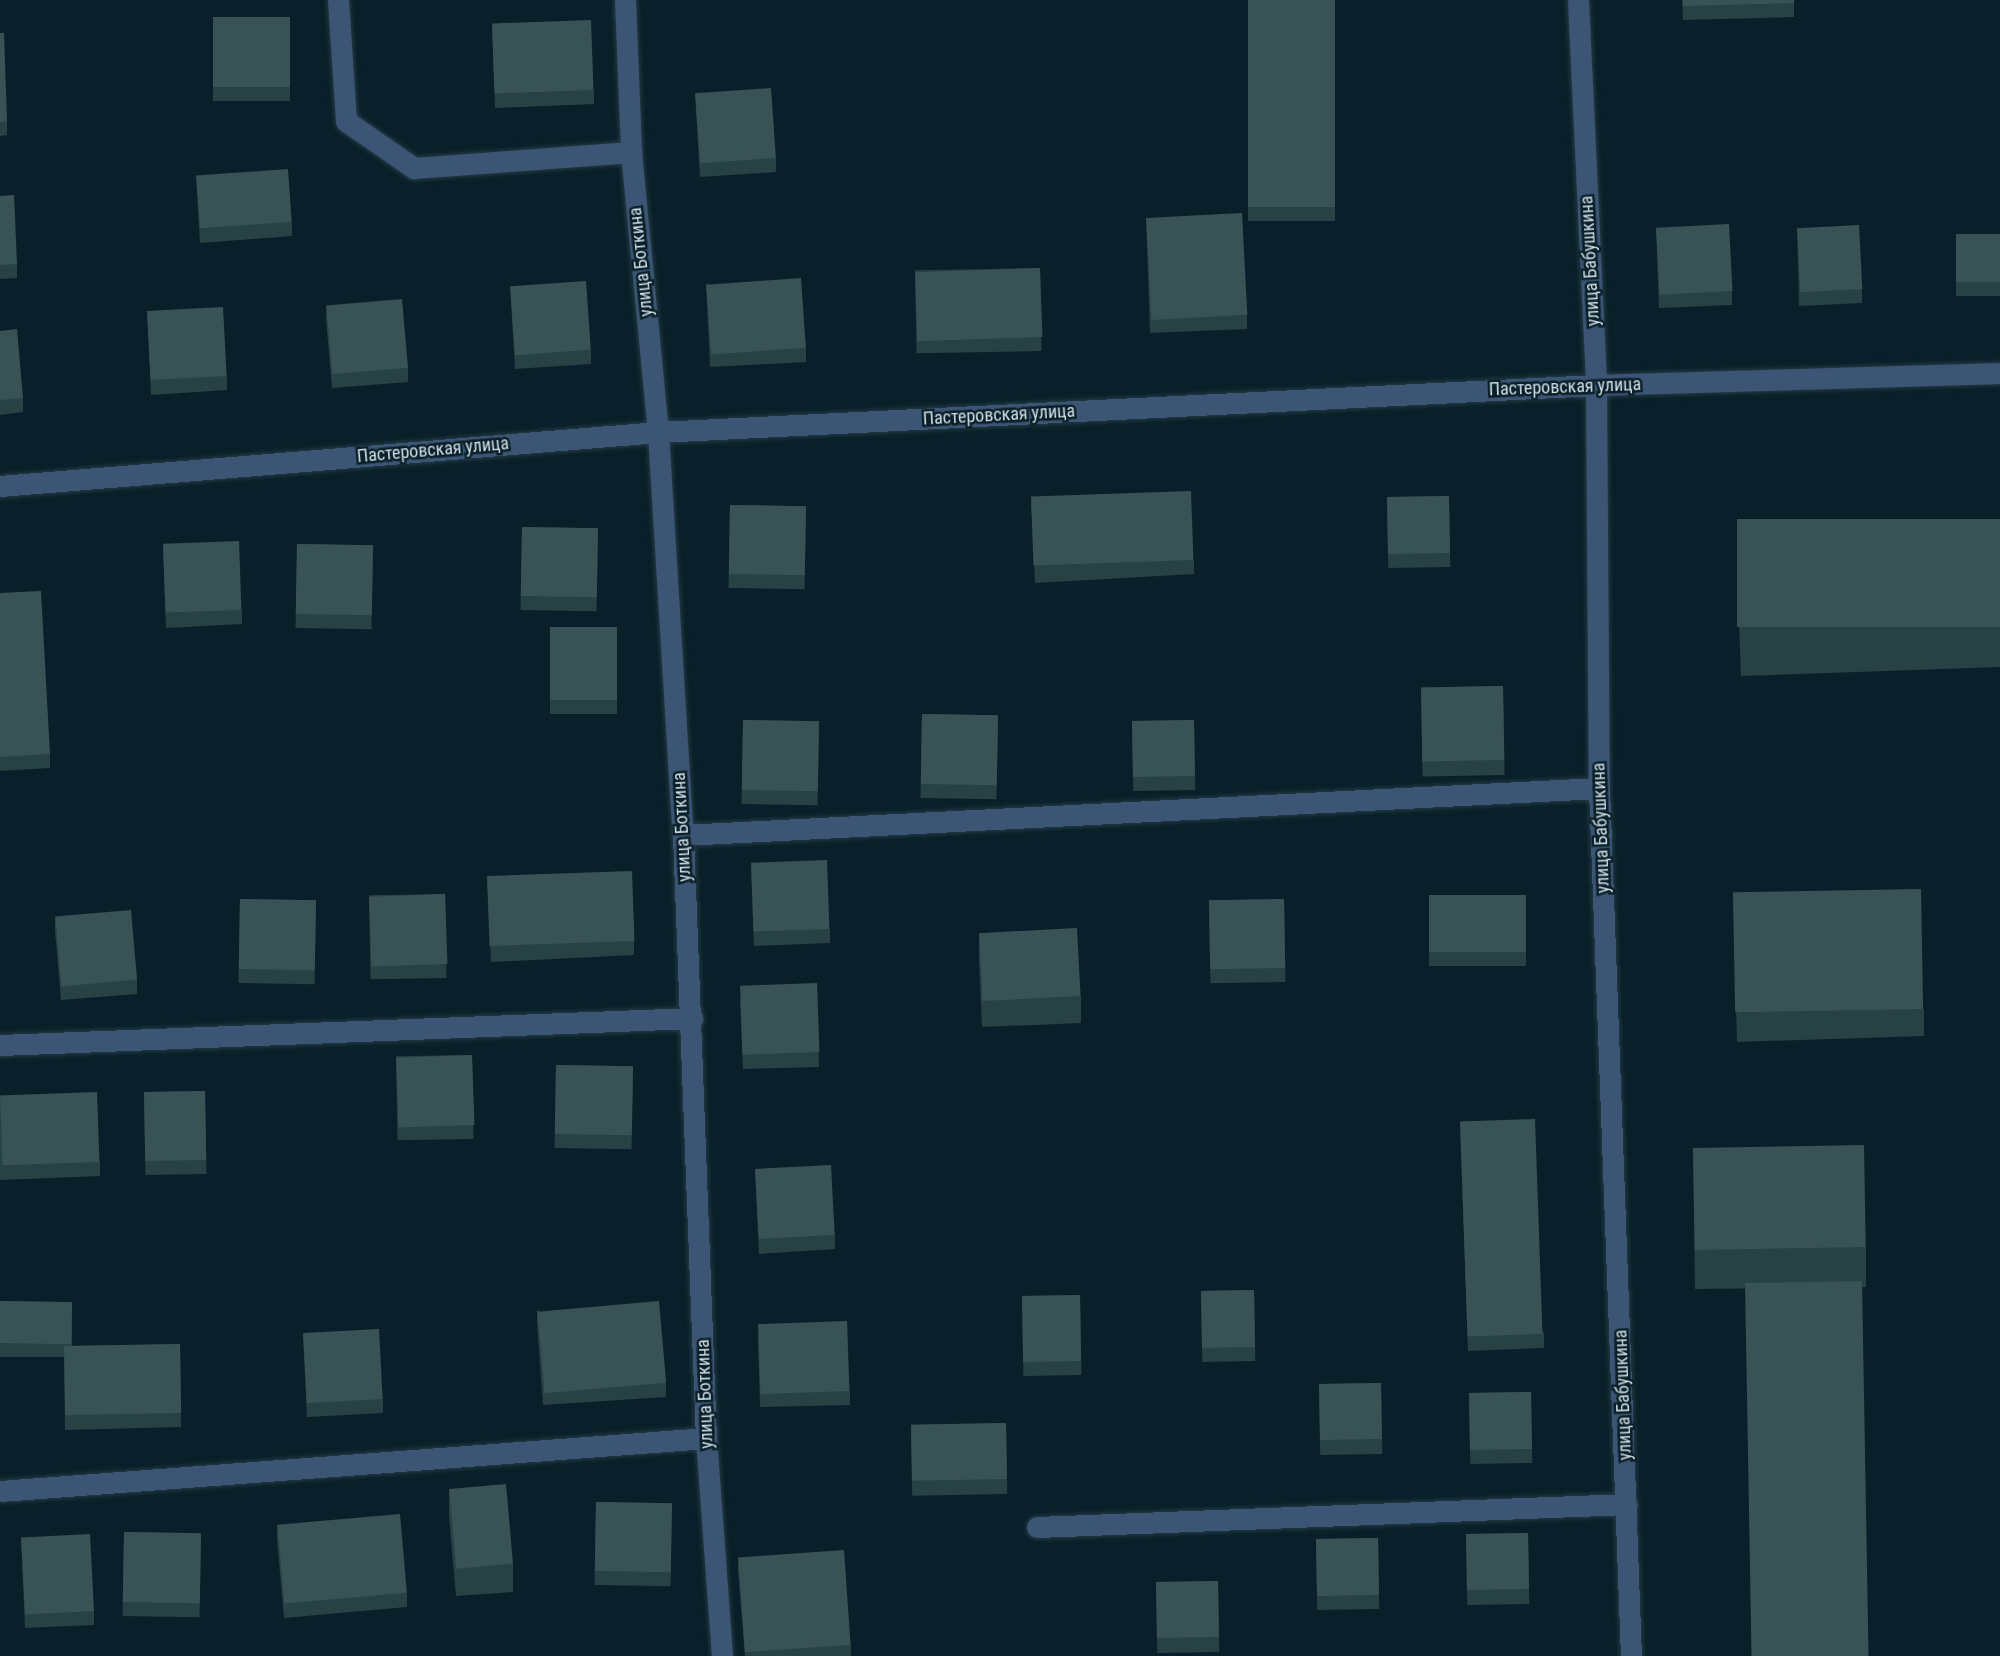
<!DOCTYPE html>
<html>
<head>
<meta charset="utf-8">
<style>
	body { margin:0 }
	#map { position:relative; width:2000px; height:1656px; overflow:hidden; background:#09202a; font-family:"Roboto Condensed",sans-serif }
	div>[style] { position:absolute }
	.roads { filter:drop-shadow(0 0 2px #253b44) drop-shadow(0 0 2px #253b44) }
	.minor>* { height:21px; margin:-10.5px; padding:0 10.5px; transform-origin:10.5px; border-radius:10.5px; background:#3c5574 }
	.wall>* { inset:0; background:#274145; transform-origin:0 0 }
	.building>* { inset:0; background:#395256; transform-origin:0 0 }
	span { translate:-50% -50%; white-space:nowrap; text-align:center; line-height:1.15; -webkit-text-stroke:5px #09202a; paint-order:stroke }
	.street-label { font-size:18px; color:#d2dfe6 }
</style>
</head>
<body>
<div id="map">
	<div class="roads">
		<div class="minor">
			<div style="left:338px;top:0;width:121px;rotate:86.2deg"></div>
			<div style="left:346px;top:121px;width:83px;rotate:34.7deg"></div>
			<div style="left:414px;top:168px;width:218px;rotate:-4.2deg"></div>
			<div style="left:625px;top:0;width:152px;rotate:87.7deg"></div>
			<div style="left:631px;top:152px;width:281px;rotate:84.5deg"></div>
			<div style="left:658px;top:432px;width:404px;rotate:86.5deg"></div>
			<div style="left:683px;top:835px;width:603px;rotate:87.82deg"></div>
			<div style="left:706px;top:1438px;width:219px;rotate:85.8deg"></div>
			<div style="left:1578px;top:0;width:385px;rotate:87.3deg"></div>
			<div style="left:1596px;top:385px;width:403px;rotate:89.6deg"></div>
			<div style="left:1599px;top:788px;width:869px;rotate:87.89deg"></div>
			<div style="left:0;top:486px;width:660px;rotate:-4.69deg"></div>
			<div style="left:658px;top:432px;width:939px;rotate:-2.87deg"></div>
			<div style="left:1596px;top:385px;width:404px;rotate:-1.7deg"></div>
			<div style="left:683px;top:835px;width:917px;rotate:-2.94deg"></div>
			<div style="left:0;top:1045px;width:693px;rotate:-2.23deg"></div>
			<div style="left:0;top:1491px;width:708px;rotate:-4.29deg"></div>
			<div style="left:1037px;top:1527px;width:590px;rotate:-2.23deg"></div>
		</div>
	</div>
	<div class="wall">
		<div style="left:1248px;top:0;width:87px;height:221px"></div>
		<div style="clip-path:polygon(1682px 0,1794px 0,1794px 17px,1683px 20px)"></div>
		<div style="left:213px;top:17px;width:77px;height:84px"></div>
		<div style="clip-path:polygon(492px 24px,594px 90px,594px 104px,495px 108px)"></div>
		<div style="clip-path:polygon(0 33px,7px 121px,7px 135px,0 136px)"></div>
		<div style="clip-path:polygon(695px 94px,776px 158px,776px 172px,700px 177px)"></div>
		<div style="clip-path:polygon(196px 176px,292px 222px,292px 236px,200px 243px)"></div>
		<div style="clip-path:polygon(0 196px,17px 264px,17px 278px,0 279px)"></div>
		<div style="clip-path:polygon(1146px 217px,1247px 315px,1247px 329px,1150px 333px)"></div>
		<div style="clip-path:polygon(1797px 227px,1862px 289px,1862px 303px,1799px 306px)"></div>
		<div style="clip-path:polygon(1656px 228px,1732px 291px,1732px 305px,1659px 308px)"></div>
		<div style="left:2000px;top:234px;width:62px;height:44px;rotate:90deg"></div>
		<div style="left:1040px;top:268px;width:83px;height:125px;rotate:89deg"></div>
		<div style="clip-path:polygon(706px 283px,806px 348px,806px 362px,710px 367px)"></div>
		<div style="clip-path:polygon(510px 286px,591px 350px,591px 364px,515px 369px)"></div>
		<div style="clip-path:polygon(326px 305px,408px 368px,408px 382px,332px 388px,326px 319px)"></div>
		<div style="clip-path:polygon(147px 311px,227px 376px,227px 390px,151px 395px)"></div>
		<div style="clip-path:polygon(0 331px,23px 398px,23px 412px,0 415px)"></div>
		<div style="left:1449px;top:496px;width:71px;height:62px;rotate:89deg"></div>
		<div style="clip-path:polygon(1031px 499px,1194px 560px,1194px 574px,1035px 583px)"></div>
		<div style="left:730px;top:505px;width:76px;height:83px;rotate:1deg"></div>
		<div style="clip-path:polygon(2000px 519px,2000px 667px,1741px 676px,1737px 569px,1737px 529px)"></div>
		<div style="left:522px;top:527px;width:76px;height:83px;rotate:1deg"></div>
		<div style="left:297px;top:544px;width:76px;height:84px;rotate:1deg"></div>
		<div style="clip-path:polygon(163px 545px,242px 610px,242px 624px,166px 628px)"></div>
		<div style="clip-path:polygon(0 593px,50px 754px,50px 768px,0 771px)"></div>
		<div style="left:617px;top:627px;width:87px;height:67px;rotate:90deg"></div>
		<div style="left:1503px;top:686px;width:89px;height:82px;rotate:89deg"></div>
		<div style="left:922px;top:714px;width:76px;height:84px;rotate:1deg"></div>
		<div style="left:743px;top:720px;width:76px;height:84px;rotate:1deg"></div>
		<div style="left:1194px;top:720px;width:70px;height:62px;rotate:89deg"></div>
		<div style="clip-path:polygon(751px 863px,830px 929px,830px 943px,754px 946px)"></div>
		<div style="clip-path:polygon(487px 878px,634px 941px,634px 955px,491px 962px)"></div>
		<div style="left:445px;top:894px;width:84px;height:76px;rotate:89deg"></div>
		<div style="clip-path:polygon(1733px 894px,1924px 1009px,1924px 1036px,1737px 1042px)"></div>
		<div style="left:1429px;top:895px;width:97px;height:71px"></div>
		<div style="left:240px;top:899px;width:76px;height:84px;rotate:1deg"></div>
		<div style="left:1284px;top:899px;width:83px;height:75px;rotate:89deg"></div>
		<div style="clip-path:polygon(55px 917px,137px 980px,137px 994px,61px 1000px,55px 931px)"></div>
		<div style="clip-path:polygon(979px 933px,1081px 996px,1081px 1023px,982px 1027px,979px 961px)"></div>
		<div style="clip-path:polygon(817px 983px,819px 1067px,743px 1069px,740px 999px)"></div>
		<div style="left:472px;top:1055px;width:84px;height:76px;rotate:89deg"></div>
		<div style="left:556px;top:1065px;width:77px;height:83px;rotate:1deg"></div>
		<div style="left:205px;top:1091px;width:83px;height:61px;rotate:89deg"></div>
		<div style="clip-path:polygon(0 1097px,100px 1162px,100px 1176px,0 1180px)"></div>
		<div style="clip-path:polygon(1460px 1122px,1544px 1334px,1544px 1348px,1468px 1351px)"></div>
		<div style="clip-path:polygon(1693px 1147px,1866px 1247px,1866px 1287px,1695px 1289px)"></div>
		<div style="clip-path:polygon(755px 1170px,835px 1235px,835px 1249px,759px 1254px)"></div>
		<div style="left:1254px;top:1290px;width:71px;height:53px;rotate:89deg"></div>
		<div style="left:1080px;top:1295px;width:80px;height:58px;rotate:89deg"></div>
		<div style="clip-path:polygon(0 1301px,72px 1302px,72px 1346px,180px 1344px,181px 1427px,65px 1430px,64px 1357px,0 1357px)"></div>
		<div style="clip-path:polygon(537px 1310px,666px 1383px,666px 1397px,543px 1405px,537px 1324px)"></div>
		<div style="clip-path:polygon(303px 1334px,383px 1399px,383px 1413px,307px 1417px)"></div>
		<div style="clip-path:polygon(758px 1337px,850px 1391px,850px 1405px,760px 1407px)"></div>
		<div style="left:1381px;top:1383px;width:71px;height:62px;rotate:89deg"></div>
		<div style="left:1531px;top:1392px;width:71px;height:62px;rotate:89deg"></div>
		<div style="left:1006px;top:1423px;width:71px;height:95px;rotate:89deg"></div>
		<div style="clip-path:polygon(449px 1489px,513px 1564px,513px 1592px,456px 1596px,449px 1517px)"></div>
		<div style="left:596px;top:1502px;width:76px;height:83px;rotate:1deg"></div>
		<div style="clip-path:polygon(277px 1525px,407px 1593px,407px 1607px,284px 1618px,277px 1539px)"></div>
		<div style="left:124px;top:1532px;width:77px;height:84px;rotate:1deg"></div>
		<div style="left:1528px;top:1533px;width:71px;height:62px;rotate:89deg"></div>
		<div style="clip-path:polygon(21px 1538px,94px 1611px,94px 1625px,25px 1628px)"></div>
		<div style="left:1378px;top:1538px;width:71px;height:62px;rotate:89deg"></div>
		<div style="clip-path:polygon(738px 1557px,851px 1645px,851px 1656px,745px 1656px,738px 1571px)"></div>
		<div style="left:1218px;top:1581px;width:71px;height:62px;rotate:89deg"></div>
	</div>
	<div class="building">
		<div style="left:1248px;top:0;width:87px;height:207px"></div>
		<div style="clip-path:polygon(1683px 0,1794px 0,1794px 3px,1683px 6px)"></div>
		<div style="left:213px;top:17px;width:77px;height:70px"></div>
		<div style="left:591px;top:20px;width:70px;height:99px;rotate:88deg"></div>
		<div style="clip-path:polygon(0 33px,4px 33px,7px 121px,0 122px)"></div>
		<div style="left:771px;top:88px;width:70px;height:76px;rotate:86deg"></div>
		<div style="left:288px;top:169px;width:53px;height:92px;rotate:86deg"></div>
		<div style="clip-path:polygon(14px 195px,17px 264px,0 265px,0 196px)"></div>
		<div style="left:1242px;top:213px;width:102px;height:96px;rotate:87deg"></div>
		<div style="left:1729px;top:224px;width:67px;height:73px;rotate:87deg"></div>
		<div style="left:1859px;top:225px;width:64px;height:62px;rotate:87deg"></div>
		<div style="left:2000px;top:234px;width:48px;height:44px;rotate:90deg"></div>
		<div style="left:1040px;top:268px;width:69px;height:125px;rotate:88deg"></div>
		<div style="left:801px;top:278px;width:70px;height:95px;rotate:86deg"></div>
		<div style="left:586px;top:281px;width:69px;height:76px;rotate:86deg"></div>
		<div style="left:402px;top:299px;width:69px;height:76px;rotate:85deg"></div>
		<div style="left:223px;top:307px;width:69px;height:76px;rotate:87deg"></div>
		<div style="clip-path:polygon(17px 329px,23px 398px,0 400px,0 331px)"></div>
		<div style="left:1191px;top:491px;width:69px;height:160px;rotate:88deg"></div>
		<div style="left:1449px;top:496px;width:57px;height:62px;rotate:89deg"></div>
		<div style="left:730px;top:505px;width:76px;height:69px;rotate:1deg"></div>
		<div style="left:2000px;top:519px;width:108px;height:263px;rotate:90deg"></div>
		<div style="left:522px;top:527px;width:76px;height:69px;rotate:1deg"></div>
		<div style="left:239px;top:541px;width:69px;height:76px;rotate:88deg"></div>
		<div style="left:297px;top:544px;width:76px;height:70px;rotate:1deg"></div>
		<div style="clip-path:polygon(41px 591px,50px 754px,0 757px,0 593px)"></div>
		<div style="left:617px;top:627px;width:73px;height:67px;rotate:90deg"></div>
		<div style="left:1503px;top:686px;width:74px;height:82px;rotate:89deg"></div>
		<div style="left:922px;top:714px;width:76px;height:70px;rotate:1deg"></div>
		<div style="left:743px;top:720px;width:76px;height:70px;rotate:1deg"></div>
		<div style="left:1194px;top:720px;width:56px;height:62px;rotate:89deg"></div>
		<div style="left:827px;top:860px;width:69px;height:76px;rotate:88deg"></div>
		<div style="left:632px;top:871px;width:70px;height:145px;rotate:88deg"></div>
		<div style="left:1921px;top:889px;width:120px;height:188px;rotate:89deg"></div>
		<div style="left:445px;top:894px;width:70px;height:76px;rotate:88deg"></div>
		<div style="left:1429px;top:895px;width:97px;height:57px"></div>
		<div style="left:240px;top:899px;width:76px;height:70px;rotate:1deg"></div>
		<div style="left:1284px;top:899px;width:69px;height:75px;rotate:89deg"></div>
		<div style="left:131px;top:910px;width:70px;height:76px;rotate:85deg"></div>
		<div style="left:1077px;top:928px;width:68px;height:98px;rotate:87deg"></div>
		<div style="left:817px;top:983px;width:69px;height:77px;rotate:88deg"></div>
		<div style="left:472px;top:1055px;width:70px;height:76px;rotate:88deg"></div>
		<div style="left:556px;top:1065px;width:77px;height:69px;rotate:1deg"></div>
		<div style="left:205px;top:1091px;width:69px;height:61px;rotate:89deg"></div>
		<div style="left:97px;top:1092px;width:70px;height:97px;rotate:88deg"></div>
		<div style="left:1535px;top:1119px;width:215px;height:75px;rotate:88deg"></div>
		<div style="left:1864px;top:1145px;width:102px;height:171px;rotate:89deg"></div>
		<div style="left:831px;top:1165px;width:70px;height:76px;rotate:87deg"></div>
		<div style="left:1862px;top:1281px;width:375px;height:117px;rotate:89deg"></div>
		<div style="left:1254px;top:1290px;width:57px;height:53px;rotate:89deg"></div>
		<div style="left:1080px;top:1295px;width:66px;height:58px;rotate:89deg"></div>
		<div style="left:0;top:1301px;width:72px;height:42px;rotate:1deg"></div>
		<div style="left:659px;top:1301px;width:82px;height:122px;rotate:85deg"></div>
		<div style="left:847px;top:1321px;width:70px;height:89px;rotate:88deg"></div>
		<div style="left:379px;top:1329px;width:70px;height:76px;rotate:87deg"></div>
		<div style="left:180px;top:1344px;width:69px;height:116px;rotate:89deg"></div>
		<div style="left:1381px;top:1383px;width:56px;height:62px;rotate:89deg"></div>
		<div style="left:1531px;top:1392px;width:57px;height:62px;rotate:89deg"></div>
		<div style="left:1006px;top:1423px;width:56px;height:95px;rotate:89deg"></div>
		<div style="left:506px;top:1484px;width:80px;height:57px;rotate:85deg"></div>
		<div style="left:596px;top:1502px;width:76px;height:69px;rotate:1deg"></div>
		<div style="left:400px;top:1514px;width:79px;height:123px;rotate:85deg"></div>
		<div style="left:124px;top:1532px;width:77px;height:70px;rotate:1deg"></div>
		<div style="left:1528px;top:1533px;width:56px;height:62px;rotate:89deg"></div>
		<div style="left:90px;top:1534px;width:77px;height:69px;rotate:87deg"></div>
		<div style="left:1378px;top:1538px;width:57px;height:62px;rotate:89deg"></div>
		<div style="left:844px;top:1550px;width:95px;height:106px;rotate:86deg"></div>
		<div style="left:1218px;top:1581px;width:56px;height:62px;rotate:89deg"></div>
	</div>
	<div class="street-label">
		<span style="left:1590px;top:261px;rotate:-93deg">улица Бабушкина</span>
		<span style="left:641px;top:262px;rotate:-96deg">улица Боткина</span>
		<span style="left:1565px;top:387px;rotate:-2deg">Пастеровская улица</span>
		<span style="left:999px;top:415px;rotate:-3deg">Пастеровская улица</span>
		<span style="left:433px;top:450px;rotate:-5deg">Пастеровская улица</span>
		<span style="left:682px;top:827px;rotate:-93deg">улица Боткина</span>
		<span style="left:1601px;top:828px;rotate:-92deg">улица Бабушкина</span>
		<span style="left:705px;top:1394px;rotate:-92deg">улица Боткина</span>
		<span style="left:1623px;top:1395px;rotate:-92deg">улица Бабушкина</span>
	</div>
</div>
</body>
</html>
